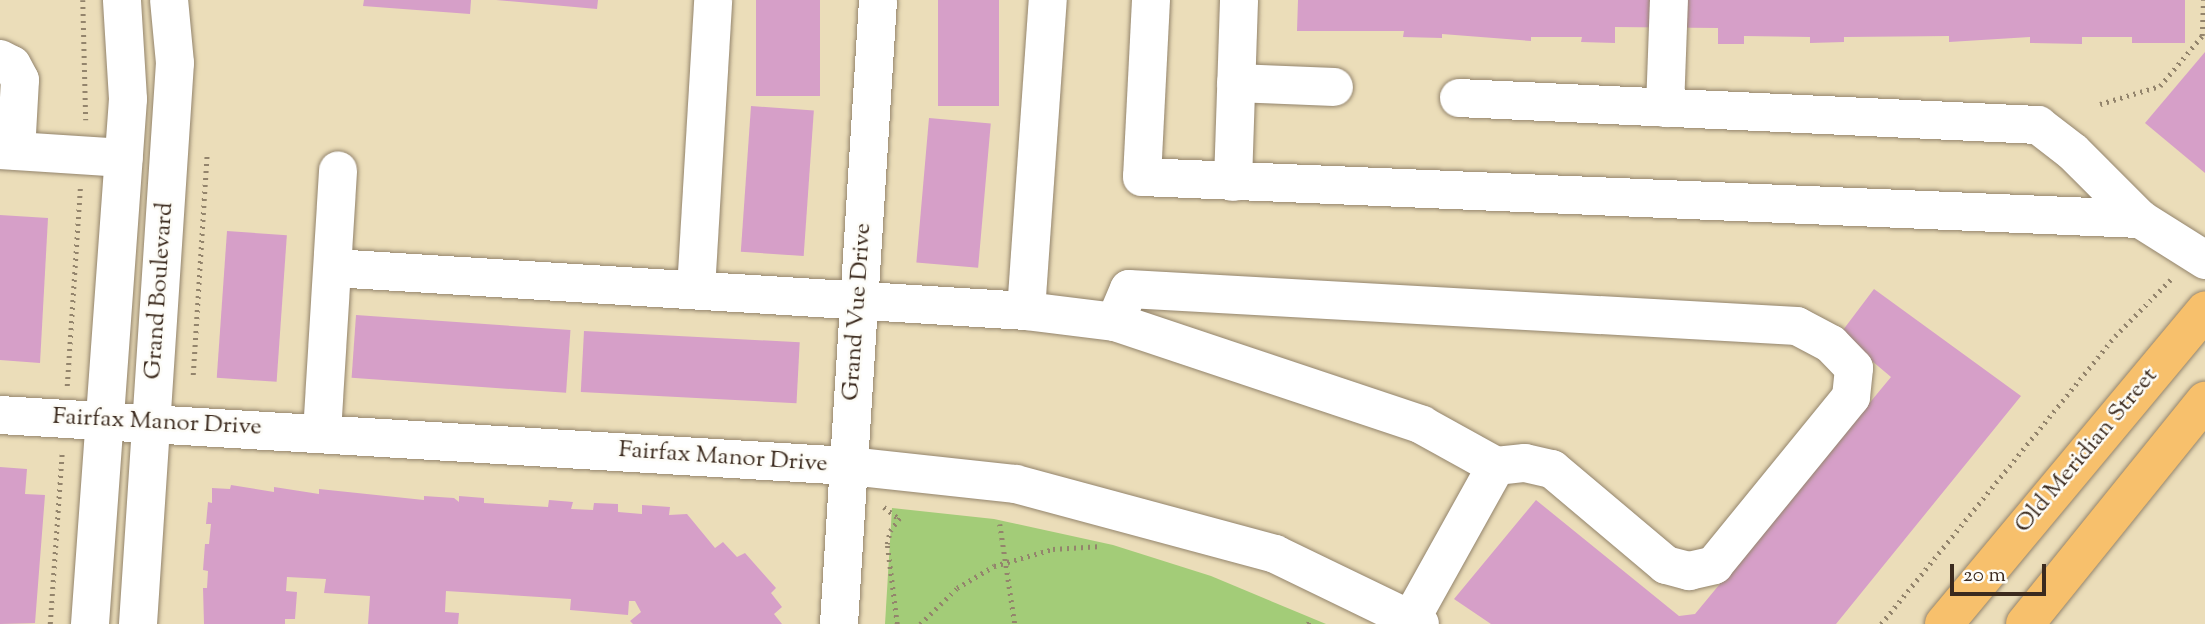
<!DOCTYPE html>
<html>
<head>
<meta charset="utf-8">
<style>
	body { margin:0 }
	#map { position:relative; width:2205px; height:624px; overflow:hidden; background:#ebddb9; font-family:"Sorts Mill Goudy",serif }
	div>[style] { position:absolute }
	.green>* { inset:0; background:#a3cc78 }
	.building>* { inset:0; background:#d69fc8; transform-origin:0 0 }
	.path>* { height:4.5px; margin-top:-2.25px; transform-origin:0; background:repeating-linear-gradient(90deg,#93846c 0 2px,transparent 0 7px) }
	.roads { filter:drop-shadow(0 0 2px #93846c) drop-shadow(0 0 2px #93846c) }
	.minor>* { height:38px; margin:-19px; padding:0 19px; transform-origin:19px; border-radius:19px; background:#fff }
	.major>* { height:38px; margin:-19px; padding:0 19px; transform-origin:19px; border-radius:19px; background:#f7c06c }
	span { translate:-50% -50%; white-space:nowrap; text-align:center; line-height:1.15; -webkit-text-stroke:5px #fdfcf7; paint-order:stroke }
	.street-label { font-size:24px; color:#3b2a1e }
	.scale { position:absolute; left:1950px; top:564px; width:96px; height:32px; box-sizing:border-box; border:4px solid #3b2a1e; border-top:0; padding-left:9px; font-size:21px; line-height:24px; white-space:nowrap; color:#3b2a1e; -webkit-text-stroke:5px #fdfcf7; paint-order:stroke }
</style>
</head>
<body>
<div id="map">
	<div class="green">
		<div style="clip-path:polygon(892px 508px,994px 519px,1113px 545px,1211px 576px,1326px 624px,885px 624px)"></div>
	</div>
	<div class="building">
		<div style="clip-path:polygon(364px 0,471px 0,470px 14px,363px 6px)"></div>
		<div style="clip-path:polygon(496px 0,598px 0,597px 9px)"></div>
		<div style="left:756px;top:0;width:64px;height:96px"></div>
		<div style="left:938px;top:0;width:61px;height:106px"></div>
		<div style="clip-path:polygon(1298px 0,2185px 0,2185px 43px,2132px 43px,2132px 37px,2082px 37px,2082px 44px,2030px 43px,2030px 37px,1949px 42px,1949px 36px,1844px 37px,1844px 42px,1810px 43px,1810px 37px,1744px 36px,1744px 44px,1718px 44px,1718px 28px,1615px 27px,1615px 43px,1581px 42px,1582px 37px,1531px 37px,1531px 41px,1442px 34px,1442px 38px,1403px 37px,1404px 31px,1297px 31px)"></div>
		<div style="clip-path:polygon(2205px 52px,2205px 173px,2145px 123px)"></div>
		<div style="left:751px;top:106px;width:63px;height:146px;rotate:4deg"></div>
		<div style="left:929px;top:118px;width:62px;height:145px;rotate:5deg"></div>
		<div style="clip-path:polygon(0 215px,48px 218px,40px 363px,0 360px)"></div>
		<div style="left:227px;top:231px;width:60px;height:147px;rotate:4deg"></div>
		<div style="clip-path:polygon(1874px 289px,2021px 396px,1836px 624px,1491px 624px,1454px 599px,1536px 500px,1679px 616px,1695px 614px,1891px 377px,1840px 334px)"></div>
		<div style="left:356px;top:315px;width:215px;height:63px;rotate:4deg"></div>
		<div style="left:584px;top:331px;width:216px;height:61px;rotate:3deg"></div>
		<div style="clip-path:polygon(0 467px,27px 469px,25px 494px,45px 495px,35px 623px,0 624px)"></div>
		<div style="clip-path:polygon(231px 485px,274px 492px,274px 487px,319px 494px,319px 489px,424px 500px,424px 496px,454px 498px,459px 502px,459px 496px,484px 498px,484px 503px,548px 507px,549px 500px,573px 502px,571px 509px,593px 510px,594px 503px,618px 504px,618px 512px,642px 514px,642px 505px,670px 507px,669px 515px,687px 514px,715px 548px,723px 542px,737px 557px,745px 553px,776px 588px,771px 593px,782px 607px,774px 614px,782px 624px,633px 624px,630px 621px,641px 612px,635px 601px,629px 601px,628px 615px,570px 610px,571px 599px,446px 591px,445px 612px,459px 613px,458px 624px,368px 624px,370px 596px,324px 593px,326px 579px,287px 577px,286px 591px,297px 592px,295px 619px,285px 619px,285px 624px,204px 624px,203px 588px,207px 588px,208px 571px,203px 570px,205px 544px,209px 544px,211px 524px,206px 524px,208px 502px,212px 503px,212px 488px,230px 489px)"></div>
	</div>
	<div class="path">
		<div style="left:83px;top:0;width:120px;rotate:88.6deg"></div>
		<div style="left:2100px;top:104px;width:63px;rotate:-16.7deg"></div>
		<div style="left:2160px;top:86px;width:65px;rotate:-50deg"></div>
		<div style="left:2202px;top:36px;width:36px;rotate:-88deg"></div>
		<div style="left:193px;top:375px;width:221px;rotate:-86.4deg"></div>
		<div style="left:67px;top:386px;width:198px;rotate:-86.2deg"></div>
		<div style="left:884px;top:507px;width:18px;rotate:38deg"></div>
		<div style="left:1000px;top:524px;width:101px;rotate:81.5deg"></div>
		<div style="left:50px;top:624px;width:170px;rotate:-86deg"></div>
		<div style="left:897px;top:624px;width:81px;rotate:-97.1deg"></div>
		<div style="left:887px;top:544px;width:13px;rotate:-77deg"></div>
		<div style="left:890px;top:531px;width:17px;rotate:-54deg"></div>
		<div style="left:920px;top:624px;width:52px;rotate:-44.2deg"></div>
		<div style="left:957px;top:588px;width:43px;rotate:-30.7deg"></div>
		<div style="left:994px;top:566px;width:61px;rotate:-16.1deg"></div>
		<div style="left:1053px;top:549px;width:49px;rotate:-3.5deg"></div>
		<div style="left:1308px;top:624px;width:4px;rotate:-63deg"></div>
		<div style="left:1881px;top:624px;width:371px;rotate:-50.9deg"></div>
		<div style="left:2115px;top:336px;width:81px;rotate:-45.5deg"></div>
	</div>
	<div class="roads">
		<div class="minor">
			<div style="left:1151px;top:0;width:177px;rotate:92.9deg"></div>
			<div style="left:1142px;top:177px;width:999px;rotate:2.41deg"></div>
			<div style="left:0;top:59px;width:13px;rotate:27deg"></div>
			<div style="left:12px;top:65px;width:17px;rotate:62deg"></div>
			<div style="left:20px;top:80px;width:71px;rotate:93.2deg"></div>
			<div style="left:1236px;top:83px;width:98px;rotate:2.3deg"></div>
			<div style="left:1459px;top:98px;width:580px;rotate:2.67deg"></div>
			<div style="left:2038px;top:125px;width:44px;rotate:37.6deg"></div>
			<div style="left:2073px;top:152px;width:95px;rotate:45deg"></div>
			<div style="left:2140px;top:219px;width:77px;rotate:32.2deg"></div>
			<div style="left:1665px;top:108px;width:108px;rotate:-87.9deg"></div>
			<div style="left:0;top:150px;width:124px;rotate:3.7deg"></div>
			<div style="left:1233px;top:182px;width:182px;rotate:-88.1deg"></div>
			<div style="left:333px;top:268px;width:694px;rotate:3.55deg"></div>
			<div style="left:1026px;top:311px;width:312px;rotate:-86deg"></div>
			<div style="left:696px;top:290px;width:290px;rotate:-86.6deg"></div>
			<div style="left:1026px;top:311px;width:90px;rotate:7deg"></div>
			<div style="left:0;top:415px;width:851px;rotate:3.44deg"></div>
			<div style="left:849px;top:466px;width:168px;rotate:6.2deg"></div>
			<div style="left:1016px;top:484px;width:268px;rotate:15.1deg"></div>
			<div style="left:1275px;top:554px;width:161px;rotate:25.8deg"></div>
			<div style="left:322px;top:433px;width:263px;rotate:-86.5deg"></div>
			<div style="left:1411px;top:619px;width:175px;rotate:-60.9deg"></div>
			<div style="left:1496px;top:466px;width:29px;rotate:-6deg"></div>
			<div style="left:1525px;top:463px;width:28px;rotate:13deg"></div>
			<div style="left:1552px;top:469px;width:149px;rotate:40.1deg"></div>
			<div style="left:1666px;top:565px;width:24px;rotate:15deg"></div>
			<div style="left:1689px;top:571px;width:26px;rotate:-13deg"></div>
			<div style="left:1714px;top:565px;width:217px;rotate:-50.8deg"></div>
			<div style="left:1851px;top:397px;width:29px;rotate:-84deg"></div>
			<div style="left:1854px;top:368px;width:33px;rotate:-134deg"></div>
			<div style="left:1831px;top:344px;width:38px;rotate:-152deg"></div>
			<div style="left:1797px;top:326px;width:669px;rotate:-176.83deg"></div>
			<div style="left:1129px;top:289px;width:36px;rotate:113deg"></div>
			<div style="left:1115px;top:322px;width:324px;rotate:18.5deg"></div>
			<div style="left:1422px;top:425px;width:85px;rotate:29deg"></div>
			<div style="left:90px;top:624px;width:526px;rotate:-85.86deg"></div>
			<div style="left:128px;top:99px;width:99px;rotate:-93.5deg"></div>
			<div style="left:138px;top:624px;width:562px;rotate:-86.23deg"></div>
			<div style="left:175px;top:63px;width:63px;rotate:-95.4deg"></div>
			<div style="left:839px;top:624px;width:625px;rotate:-86.42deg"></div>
		</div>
		<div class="major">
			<div style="left:1944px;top:624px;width:408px;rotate:-50.2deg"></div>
			<div style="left:2025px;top:624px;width:287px;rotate:-51.1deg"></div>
		</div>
	</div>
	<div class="street-label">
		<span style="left:160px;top:291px;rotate:-86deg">Grand Boulevard</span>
		<span style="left:858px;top:312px;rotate:-86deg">Grand Vue Drive</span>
		<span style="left:157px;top:423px;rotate:3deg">Fairfax Manor Drive</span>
		<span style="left:2087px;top:451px;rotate:-50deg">Old Meridian Street</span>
		<span style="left:723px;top:458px;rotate:4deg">Fairfax Manor Drive</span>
	</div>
	<div class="scale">20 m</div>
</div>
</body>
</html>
